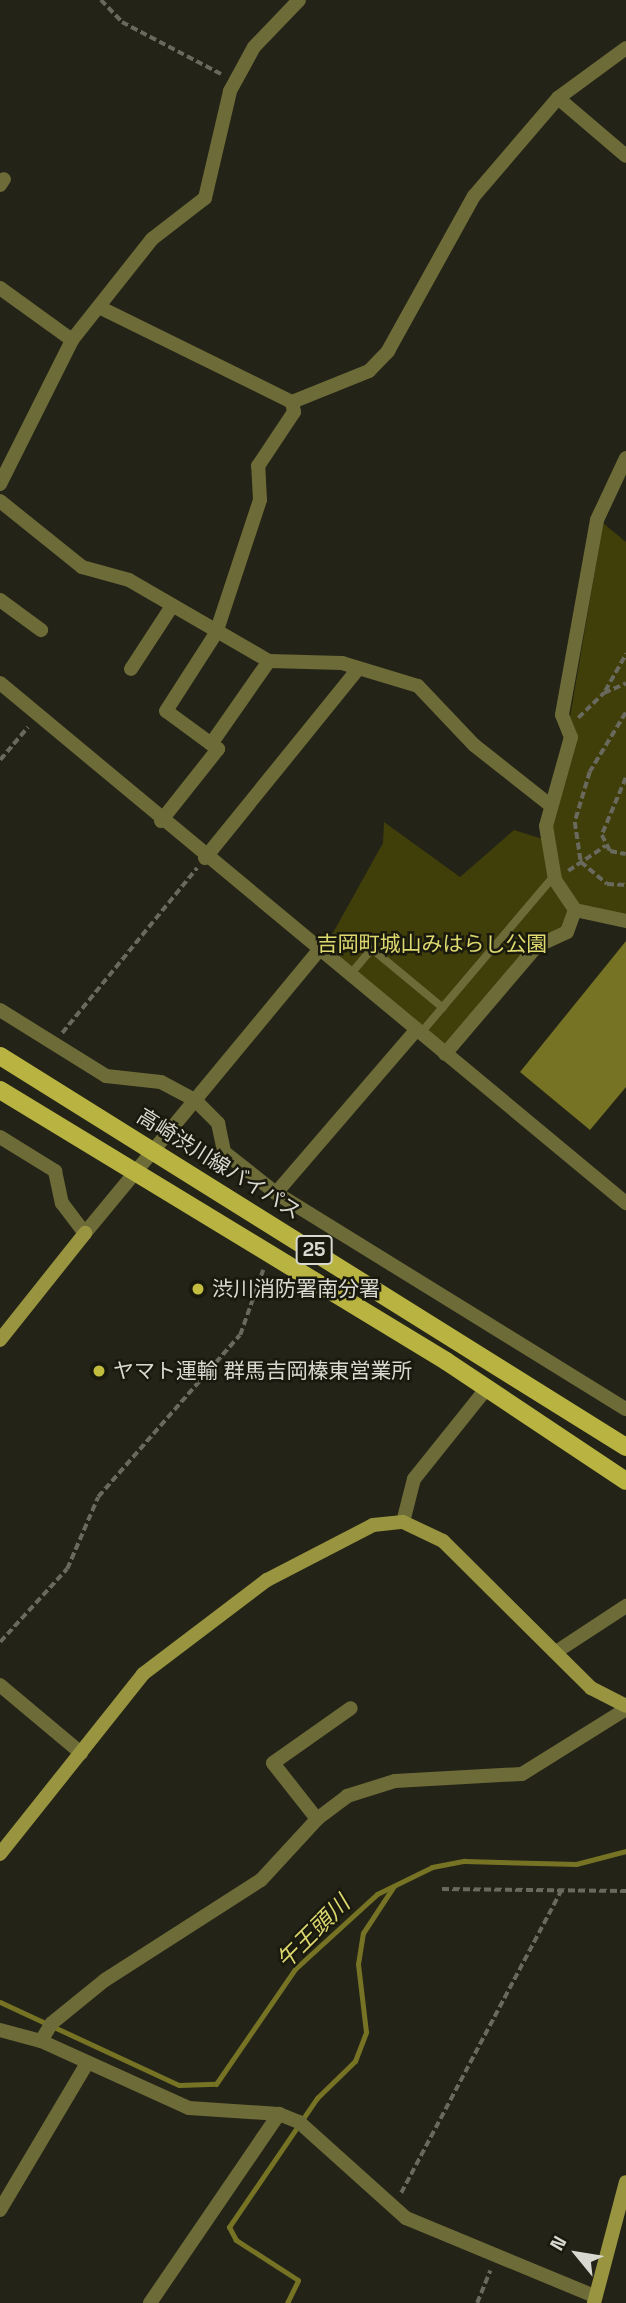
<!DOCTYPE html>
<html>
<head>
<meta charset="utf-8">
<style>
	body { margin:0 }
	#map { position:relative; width:626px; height:2303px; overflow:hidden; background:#232317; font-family:"Space Grotesk","Noto Sans JP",sans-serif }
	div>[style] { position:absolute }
	.green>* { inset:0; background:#403e09 }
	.water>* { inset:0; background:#767324 }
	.stream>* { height:5px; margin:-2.5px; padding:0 2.5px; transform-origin:2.5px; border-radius:2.5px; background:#767324 }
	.path>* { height:3.5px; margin-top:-1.75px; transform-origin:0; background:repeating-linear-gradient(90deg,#69695e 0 7px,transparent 0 10.5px) }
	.lane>* { height:8px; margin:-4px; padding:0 4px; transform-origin:4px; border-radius:4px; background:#6d6b38 }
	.street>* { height:14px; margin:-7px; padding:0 7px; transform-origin:7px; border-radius:7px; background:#6d6b38 }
	.secondary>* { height:14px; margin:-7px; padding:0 7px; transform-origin:7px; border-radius:7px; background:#98943f }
	.primary>* { height:18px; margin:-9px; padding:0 9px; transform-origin:9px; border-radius:9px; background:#b9b441 }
	.dots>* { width:19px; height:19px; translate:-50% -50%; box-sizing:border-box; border:4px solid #1a190e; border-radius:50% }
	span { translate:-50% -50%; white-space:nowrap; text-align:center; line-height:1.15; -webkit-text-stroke:5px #1a190e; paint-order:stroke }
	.shield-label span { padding:2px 5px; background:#1a190e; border:2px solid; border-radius:5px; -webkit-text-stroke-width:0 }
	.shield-label { font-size:19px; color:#d9d9d1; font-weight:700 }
	.park-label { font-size:21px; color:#ddd96f }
	.street-label { font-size:21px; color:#d9d9d1 }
	.poi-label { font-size:21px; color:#d9d9d1 }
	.left { translate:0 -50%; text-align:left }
	.water-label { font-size:23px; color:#dbd76d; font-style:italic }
	.north { position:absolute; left:542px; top:2219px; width:70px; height:70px; -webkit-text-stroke:5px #1a190e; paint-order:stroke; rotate:300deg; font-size:19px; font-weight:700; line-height:28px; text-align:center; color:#d9d9d1 }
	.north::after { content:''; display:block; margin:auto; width:24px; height:32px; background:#d9d9d1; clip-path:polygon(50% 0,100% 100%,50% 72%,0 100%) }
</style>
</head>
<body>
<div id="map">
	<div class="green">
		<div style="clip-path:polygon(603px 523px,626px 542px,626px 917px,579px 907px,564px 930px,535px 942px,444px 1048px,324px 949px,383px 843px,384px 822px,460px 877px,514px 830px,549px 841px)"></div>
	</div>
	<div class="water">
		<div style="clip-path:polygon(626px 941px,626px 1087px,590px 1130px,520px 1072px)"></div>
	</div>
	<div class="stream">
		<div style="left:0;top:2002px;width:197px;rotate:24.9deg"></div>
		<div style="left:179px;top:2085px;width:37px;rotate:-2deg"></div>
		<div style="left:216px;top:2084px;width:140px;rotate:-55.5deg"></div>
		<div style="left:295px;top:1969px;width:111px;rotate:-42.4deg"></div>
		<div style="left:377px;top:1894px;width:61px;rotate:-26.1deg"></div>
		<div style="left:432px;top:1867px;width:33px;rotate:-11deg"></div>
		<div style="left:464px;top:1861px;width:112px;rotate:1.5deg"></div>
		<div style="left:576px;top:1864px;width:52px;rotate:-14.6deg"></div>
		<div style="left:287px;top:2303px;width:25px;rotate:-64deg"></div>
		<div style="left:298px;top:2280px;width:74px;rotate:-147.2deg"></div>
		<div style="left:236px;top:2240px;width:15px;rotate:-118deg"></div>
		<div style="left:229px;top:2227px;width:156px;rotate:-55.7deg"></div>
		<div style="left:317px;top:2098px;width:53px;rotate:-44.2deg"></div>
		<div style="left:355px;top:2061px;width:31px;rotate:-69deg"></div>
		<div style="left:366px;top:2032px;width:68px;rotate:-96.7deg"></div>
		<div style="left:358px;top:1964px;width:31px;rotate:-81deg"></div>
		<div style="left:363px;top:1933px;width:56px;rotate:-56.6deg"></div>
	</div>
	<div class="path">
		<div style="left:101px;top:0;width:30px;rotate:46deg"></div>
		<div style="left:122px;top:22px;width:112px;rotate:27.7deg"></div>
		<div style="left:605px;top:691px;width:43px;rotate:-60.4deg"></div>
		<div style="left:626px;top:713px;width:69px;rotate:121.4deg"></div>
		<div style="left:590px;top:772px;width:52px;rotate:106.7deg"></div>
		<div style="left:575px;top:822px;width:40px;rotate:81.5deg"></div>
		<div style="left:581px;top:862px;width:34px;rotate:40deg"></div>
		<div style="left:607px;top:884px;width:19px;rotate:3deg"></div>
		<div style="left:578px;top:718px;width:36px;rotate:-44deg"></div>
		<div style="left:604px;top:693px;width:24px;rotate:-24deg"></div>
		<div style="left:0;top:760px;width:43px;rotate:-49.7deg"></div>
		<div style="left:626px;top:778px;width:62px;rotate:112.8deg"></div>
		<div style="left:602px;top:835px;width:18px;rotate:63deg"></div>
		<div style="left:610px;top:851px;width:16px;rotate:11deg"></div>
		<div style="left:568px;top:871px;width:45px;rotate:-34deg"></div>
		<div style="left:62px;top:1033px;width:213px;rotate:-50.7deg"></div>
		<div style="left:0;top:1642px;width:99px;rotate:-47.5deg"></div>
		<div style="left:67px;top:1569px;width:78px;rotate:-66.7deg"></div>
		<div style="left:98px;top:1497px;width:215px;rotate:-48.8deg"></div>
		<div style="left:240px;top:1335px;width:69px;rotate:-70.5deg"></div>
		<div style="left:442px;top:1889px;width:184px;rotate:0.6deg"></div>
		<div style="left:401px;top:2193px;width:342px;rotate:-62.1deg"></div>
		<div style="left:477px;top:2303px;width:35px;rotate:-68deg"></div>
	</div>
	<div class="lane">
		<div style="left:349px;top:976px;width:35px;rotate:-50deg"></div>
		<div style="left:372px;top:949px;width:92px;rotate:39.7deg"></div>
		<div style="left:420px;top:1034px;width:207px;rotate:-49.7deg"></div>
	</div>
	<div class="street">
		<div style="left:558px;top:98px;width:89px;rotate:40.5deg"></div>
		<div style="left:0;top:185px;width:7px;rotate:-56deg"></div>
		<div style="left:0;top:288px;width:89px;rotate:35.8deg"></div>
		<div style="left:103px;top:309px;width:211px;rotate:26.2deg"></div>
		<div style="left:626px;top:458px;width:68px;rotate:115.1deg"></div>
		<div style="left:597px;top:520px;width:198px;rotate:100.2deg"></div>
		<div style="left:562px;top:715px;width:24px;rotate:68deg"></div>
		<div style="left:571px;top:737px;width:92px;rotate:105.7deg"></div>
		<div style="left:546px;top:826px;width:55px;rotate:80.5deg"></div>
		<div style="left:555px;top:880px;width:36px;rotate:56deg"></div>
		<div style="left:575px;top:910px;width:52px;rotate:12.2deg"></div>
		<div style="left:0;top:484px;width:161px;rotate:-63.4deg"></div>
		<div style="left:72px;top:340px;width:129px;rotate:-51.6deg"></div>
		<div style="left:152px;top:239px;width:67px;rotate:-37.7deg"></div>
		<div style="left:205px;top:198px;width:110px;rotate:-76.8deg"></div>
		<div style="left:230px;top:91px;width:50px;rotate:-61.4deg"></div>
		<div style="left:254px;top:47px;width:65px;rotate:-46.2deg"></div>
		<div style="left:0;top:501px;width:105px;rotate:38.8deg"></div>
		<div style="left:82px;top:567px;width:49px;rotate:15.5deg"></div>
		<div style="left:129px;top:580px;width:162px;rotate:30.1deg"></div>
		<div style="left:269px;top:661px;width:73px;rotate:1.6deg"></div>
		<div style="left:342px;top:663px;width:79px;rotate:16.8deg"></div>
		<div style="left:418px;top:686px;width:81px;rotate:46.5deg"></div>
		<div style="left:474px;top:745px;width:97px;rotate:38.3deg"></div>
		<div style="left:0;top:600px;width:51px;rotate:36.2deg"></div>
		<div style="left:131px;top:669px;width:75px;rotate:-56.9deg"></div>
		<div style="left:0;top:683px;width:814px;rotate:39.72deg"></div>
		<div style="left:211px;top:744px;width:101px;rotate:-55.1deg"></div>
		<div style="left:161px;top:821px;width:92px;rotate:-51.6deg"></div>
		<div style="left:218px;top:749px;width:64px;rotate:-143.8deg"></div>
		<div style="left:166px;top:711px;width:93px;rotate:-57.3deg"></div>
		<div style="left:216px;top:633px;width:140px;rotate:-71.7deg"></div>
		<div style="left:260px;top:500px;width:34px;rotate:-93deg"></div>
		<div style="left:258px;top:466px;width:65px;rotate:-56.3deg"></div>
		<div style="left:294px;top:412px;width:10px;rotate:-101deg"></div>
		<div style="left:292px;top:402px;width:83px;rotate:-21.9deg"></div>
		<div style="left:369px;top:371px;width:28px;rotate:-46deg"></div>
		<div style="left:388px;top:351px;width:177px;rotate:-61deg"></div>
		<div style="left:474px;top:196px;width:129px;rotate:-49.4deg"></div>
		<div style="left:558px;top:98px;width:84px;rotate:-36.3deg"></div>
		<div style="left:205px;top:858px;width:242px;rotate:-51deg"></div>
		<div style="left:0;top:1010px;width:125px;rotate:31.9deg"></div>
		<div style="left:106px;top:1076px;width:55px;rotate:6.2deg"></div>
		<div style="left:161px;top:1082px;width:38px;rotate:28deg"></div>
		<div style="left:195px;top:1100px;width:33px;rotate:45deg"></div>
		<div style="left:218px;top:1123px;width:30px;rotate:78deg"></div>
		<div style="left:224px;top:1152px;width:66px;rotate:38.3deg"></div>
		<div style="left:276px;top:1193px;width:411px;rotate:31.7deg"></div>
		<div style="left:445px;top:1054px;width:142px;rotate:-49.6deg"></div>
		<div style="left:537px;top:946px;width:33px;rotate:-25deg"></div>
		<div style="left:567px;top:932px;width:23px;rotate:-70deg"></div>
		<div style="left:0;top:1137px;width:65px;rotate:31.7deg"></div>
		<div style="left:55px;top:1171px;width:33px;rotate:78deg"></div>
		<div style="left:62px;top:1203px;width:38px;rotate:53deg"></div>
		<div style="left:85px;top:1233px;width:366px;rotate:-50.4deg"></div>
		<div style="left:276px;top:1193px;width:215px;rotate:-49.3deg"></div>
		<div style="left:403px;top:1522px;width:44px;rotate:-75.7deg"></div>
		<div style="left:414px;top:1479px;width:117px;rotate:-51.3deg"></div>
		<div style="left:556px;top:1652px;width:84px;rotate:-33.3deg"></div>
		<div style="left:0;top:1685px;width:106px;rotate:40deg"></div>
		<div style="left:317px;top:1819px;width:71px;rotate:-128.2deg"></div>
		<div style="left:273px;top:1763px;width:95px;rotate:-35.2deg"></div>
		<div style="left:0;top:2030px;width:42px;rotate:15deg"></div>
		<div style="left:41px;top:2041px;width:162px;rotate:24.4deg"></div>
		<div style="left:189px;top:2108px;width:90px;rotate:3.8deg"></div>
		<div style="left:279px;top:2114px;width:22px;rotate:22deg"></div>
		<div style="left:299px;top:2122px;width:144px;rotate:41.9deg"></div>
		<div style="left:406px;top:2218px;width:204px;rotate:22.5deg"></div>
		<div style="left:41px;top:2041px;width:21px;rotate:-59deg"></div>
		<div style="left:52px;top:2023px;width:68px;rotate:-39.1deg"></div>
		<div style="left:105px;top:1980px;width:185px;rotate:-32.7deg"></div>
		<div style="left:261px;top:1880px;width:83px;rotate:-47.4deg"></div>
		<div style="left:317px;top:1819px;width:38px;rotate:-37deg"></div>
		<div style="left:347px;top:1796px;width:50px;rotate:-17.4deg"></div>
		<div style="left:395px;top:1781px;width:127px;rotate:-3.2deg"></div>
		<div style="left:522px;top:1774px;width:123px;rotate:-32deg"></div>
		<div style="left:0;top:2210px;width:169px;rotate:-59.3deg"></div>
		<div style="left:150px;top:2303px;width:229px;rotate:-55.7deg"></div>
	</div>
	<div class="secondary">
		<div style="left:0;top:1340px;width:137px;rotate:-51.5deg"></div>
		<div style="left:0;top:1854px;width:230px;rotate:-51.5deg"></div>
		<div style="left:143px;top:1674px;width:156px;rotate:-37.2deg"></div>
		<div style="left:267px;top:1580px;width:119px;rotate:-27.4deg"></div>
		<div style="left:373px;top:1525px;width:30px;rotate:-6deg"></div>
		<div style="left:403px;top:1522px;width:44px;rotate:25.4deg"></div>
		<div style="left:443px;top:1541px;width:209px;rotate:44.8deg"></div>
		<div style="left:591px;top:1688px;width:39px;rotate:27deg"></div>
		<div style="left:594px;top:2303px;width:125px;rotate:-75.2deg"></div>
	</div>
	<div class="primary">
		<div style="left:0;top:1056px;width:738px;rotate:31.99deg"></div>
		<div style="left:0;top:1090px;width:522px;rotate:31.28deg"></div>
		<div style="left:446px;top:1361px;width:216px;rotate:33.7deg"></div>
	</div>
	<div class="dots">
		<div style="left:198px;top:1289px;background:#c2bd3f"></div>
		<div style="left:99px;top:1371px;background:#c2bd3f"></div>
	</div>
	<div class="shield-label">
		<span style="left:314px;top:1250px">25</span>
	</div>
	<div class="park-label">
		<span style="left:432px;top:944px">吉岡町城山みはらし公園</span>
	</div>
	<div class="street-label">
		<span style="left:219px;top:1164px;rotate:32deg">高崎渋川線バイパス</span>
	</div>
	<div class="poi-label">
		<span class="left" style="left:212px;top:1289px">渋川消防署南分署</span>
		<span class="left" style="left:113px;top:1371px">ヤマト運輸 群馬吉岡榛東営業所</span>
	</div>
	<div class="water-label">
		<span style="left:313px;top:1932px;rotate:-45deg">午王頭川</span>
	</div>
	<div class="north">N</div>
</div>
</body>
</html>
